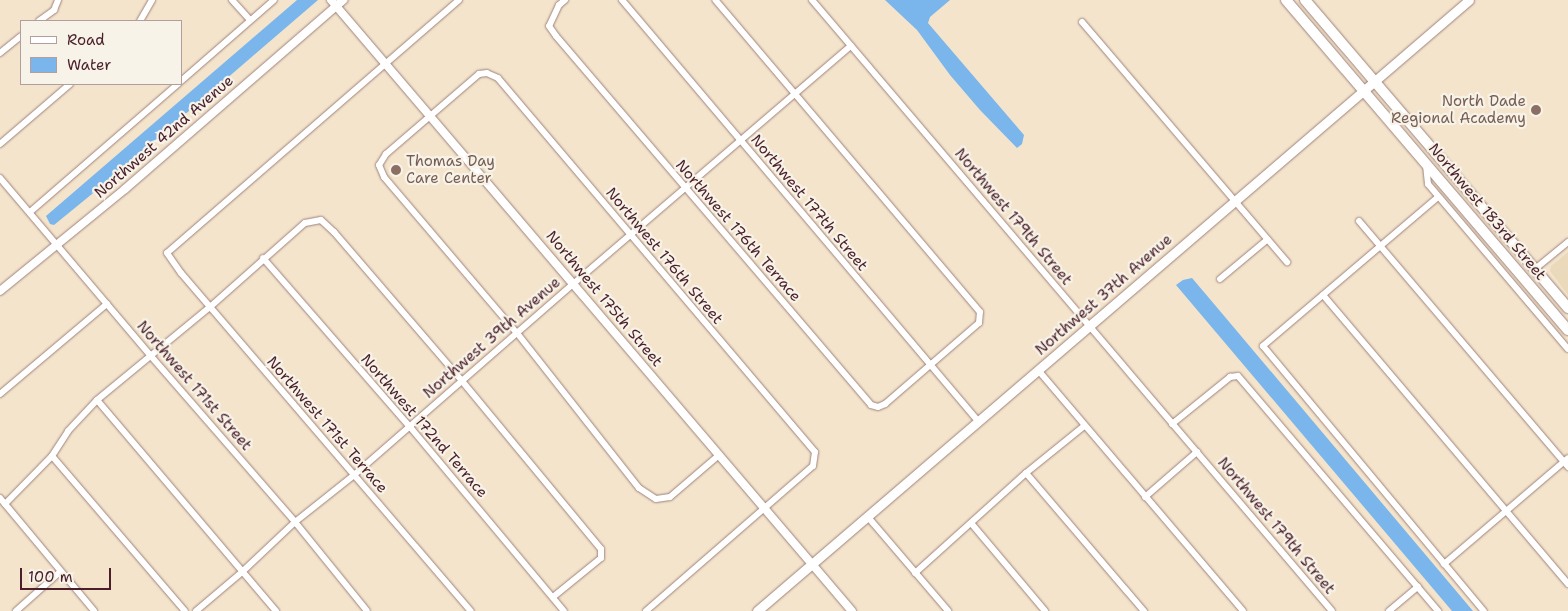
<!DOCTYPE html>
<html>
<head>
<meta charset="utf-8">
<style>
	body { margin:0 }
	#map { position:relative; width:1568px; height:611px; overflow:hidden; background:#f4e4cc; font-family:"Shantell Sans",sans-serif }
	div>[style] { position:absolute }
	.built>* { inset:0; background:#ead9ba }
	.water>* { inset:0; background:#7ab5ec }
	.roads { filter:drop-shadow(0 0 1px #9f827c) drop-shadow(0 0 1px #9f827c) }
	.minor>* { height:6px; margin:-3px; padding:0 3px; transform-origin:3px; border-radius:3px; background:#fff }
	.tertiary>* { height:8px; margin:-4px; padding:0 4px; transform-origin:4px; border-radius:4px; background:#fff }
	.secondary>* { height:9px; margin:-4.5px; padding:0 4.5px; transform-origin:4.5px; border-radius:4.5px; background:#fff }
	.primary>* { height:10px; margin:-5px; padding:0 5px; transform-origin:5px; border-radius:5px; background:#fff }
	.dots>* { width:14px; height:14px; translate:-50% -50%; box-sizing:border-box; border:2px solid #f7f3e8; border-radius:50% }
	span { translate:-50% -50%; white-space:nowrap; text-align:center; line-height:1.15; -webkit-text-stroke:4.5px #f7f3e8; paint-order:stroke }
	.education-label { font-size:15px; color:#785e54 }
	.right { translate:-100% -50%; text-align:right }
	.left { translate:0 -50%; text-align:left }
	.street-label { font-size:15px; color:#4a1f2b }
	.legend { position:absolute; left:20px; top:20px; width:162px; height:65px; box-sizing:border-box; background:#f7f3e8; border:1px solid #b29e9c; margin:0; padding:6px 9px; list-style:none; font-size:15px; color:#4a1f2b }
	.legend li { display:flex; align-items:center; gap:10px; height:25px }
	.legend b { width:25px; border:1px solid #b29e9c }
	.scale { position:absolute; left:20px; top:568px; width:91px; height:22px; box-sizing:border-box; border:2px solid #4a1f2b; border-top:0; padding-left:6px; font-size:15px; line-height:18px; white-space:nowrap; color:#4a1f2b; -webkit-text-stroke:4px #f7f3e8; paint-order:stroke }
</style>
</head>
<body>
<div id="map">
	<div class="built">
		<div style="clip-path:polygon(1568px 252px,1568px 295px,1550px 271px,1551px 266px)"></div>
	</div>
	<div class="water">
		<div style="clip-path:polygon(297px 0,318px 0,103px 185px,54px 225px,50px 224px,46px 216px)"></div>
		<div style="clip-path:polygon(885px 0,950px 0,930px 17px,928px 23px,1024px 135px,1022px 144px,1017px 148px,980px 110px,950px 75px,917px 30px)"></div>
		<div style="clip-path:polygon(1192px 278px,1209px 298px,1473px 611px,1452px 611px,1176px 285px,1183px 280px)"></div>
	</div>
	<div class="roads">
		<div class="minor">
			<div style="left:232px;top:0;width:27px;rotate:48deg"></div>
			<div style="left:459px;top:0;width:386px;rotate:139.1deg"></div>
			<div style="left:167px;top:253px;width:24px;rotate:55deg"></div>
			<div style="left:181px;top:273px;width:445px;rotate:49.4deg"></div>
			<div style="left:565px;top:0;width:8px;rotate:140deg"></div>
			<div style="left:559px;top:5px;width:23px;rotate:115deg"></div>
			<div style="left:549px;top:26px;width:12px;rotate:55deg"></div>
			<div style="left:556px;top:36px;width:485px;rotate:49.5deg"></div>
			<div style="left:871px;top:405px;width:7px;rotate:16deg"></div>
			<div style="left:878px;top:407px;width:8px;rotate:-23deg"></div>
			<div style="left:885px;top:404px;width:124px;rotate:-40.8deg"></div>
			<div style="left:979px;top:323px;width:11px;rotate:-85deg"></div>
			<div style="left:980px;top:312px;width:409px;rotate:-130.3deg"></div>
			<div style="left:622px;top:0;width:551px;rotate:49.78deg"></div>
			<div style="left:812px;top:0;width:802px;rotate:49.6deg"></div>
			<div style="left:39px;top:21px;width:19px;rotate:-36deg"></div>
			<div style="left:54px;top:10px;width:11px;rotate:-68deg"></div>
			<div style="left:140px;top:21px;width:24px;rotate:-60deg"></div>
			<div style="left:1082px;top:22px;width:316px;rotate:49.5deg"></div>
			<div style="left:0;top:53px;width:27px;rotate:-39deg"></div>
			<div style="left:181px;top:81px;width:123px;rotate:-41.1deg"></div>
			<div style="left:0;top:144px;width:92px;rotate:-40.6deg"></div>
			<div style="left:1426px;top:165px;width:19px;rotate:84deg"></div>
			<div style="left:1428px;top:184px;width:216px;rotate:49.7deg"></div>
			<div style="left:0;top:178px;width:232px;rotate:49.7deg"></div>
			<div style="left:150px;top:355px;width:221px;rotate:49deg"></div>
			<div style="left:295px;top:522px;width:114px;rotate:51deg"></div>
			<div style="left:1438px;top:197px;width:230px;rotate:139.6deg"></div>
			<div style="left:1263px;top:346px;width:345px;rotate:50.2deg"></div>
			<div style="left:30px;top:212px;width:196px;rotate:-40.9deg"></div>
			<div style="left:1359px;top:221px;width:323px;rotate:49.6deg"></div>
			<div style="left:263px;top:258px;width:224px;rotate:49deg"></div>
			<div style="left:410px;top:427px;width:240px;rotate:50.1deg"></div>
			<div style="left:1535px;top:269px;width:43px;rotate:-39.3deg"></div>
			<div style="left:1220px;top:279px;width:62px;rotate:-39.8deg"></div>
			<div style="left:1323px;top:295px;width:379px;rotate:49.7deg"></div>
			<div style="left:1038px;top:370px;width:316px;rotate:49.6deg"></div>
			<div style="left:0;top:394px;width:140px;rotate:-40.1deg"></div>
			<div style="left:97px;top:400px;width:277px;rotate:49.7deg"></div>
			<div style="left:1172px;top:424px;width:75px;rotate:-39deg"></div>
			<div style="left:1230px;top:377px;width:8px;rotate:-7deg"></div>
			<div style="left:1238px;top:376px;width:309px;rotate:49.6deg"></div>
			<div style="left:52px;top:456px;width:204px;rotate:49.4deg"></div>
			<div style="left:1026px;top:473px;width:182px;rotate:49.5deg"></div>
			<div style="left:1145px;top:497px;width:69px;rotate:-40.9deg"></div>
			<div style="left:0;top:498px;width:147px;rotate:50.2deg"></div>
			<div style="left:5px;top:504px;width:67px;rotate:-45.6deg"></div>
			<div style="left:52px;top:456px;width:30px;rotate:-57deg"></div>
			<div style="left:68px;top:431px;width:42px;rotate:-46.9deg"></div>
			<div style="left:97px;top:400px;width:146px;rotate:-39.5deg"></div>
			<div style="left:210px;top:307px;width:127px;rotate:-41.5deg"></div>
			<div style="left:305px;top:223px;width:16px;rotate:-11deg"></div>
			<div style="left:321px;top:220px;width:18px;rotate:43deg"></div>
			<div style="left:334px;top:232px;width:196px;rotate:49.3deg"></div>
			<div style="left:462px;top:381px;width:218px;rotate:50.4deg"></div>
			<div style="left:601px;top:549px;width:9px;rotate:90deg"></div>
			<div style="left:601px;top:558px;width:62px;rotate:140.9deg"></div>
			<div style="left:867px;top:516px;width:125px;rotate:49.5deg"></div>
			<div style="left:971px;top:523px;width:115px;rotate:49.9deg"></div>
			<div style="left:1444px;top:564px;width:163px;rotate:-40.5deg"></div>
			<div style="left:915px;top:573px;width:149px;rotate:-42deg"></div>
			<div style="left:1026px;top:473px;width:75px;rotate:-39deg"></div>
			<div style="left:16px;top:611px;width:59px;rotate:-41.6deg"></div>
			<div style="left:196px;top:611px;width:60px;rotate:-40.3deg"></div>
			<div style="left:242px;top:572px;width:73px;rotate:-43.3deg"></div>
			<div style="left:295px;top:522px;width:75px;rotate:-38.5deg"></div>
			<div style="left:354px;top:475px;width:291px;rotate:-41.1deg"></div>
			<div style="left:573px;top:284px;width:366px;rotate:-40.6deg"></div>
			<div style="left:646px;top:611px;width:221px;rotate:-41deg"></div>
			<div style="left:813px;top:466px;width:14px;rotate:-82deg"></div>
			<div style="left:815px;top:452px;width:490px;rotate:-130.3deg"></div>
			<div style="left:498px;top:78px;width:12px;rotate:-156deg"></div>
			<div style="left:487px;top:73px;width:8px;rotate:173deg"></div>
			<div style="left:479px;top:74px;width:123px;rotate:139.3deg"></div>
			<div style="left:386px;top:154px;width:13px;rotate:122deg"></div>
			<div style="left:379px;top:165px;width:13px;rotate:67deg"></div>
			<div style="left:384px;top:177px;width:205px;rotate:49.6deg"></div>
			<div style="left:517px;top:333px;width:197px;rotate:51.8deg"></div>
			<div style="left:639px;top:488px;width:20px;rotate:33deg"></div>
			<div style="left:656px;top:499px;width:14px;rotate:-8deg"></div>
			<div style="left:670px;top:497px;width:65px;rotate:-40.6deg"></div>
			<div style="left:1389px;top:611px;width:38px;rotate:-40deg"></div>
		</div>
		<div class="tertiary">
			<div style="left:331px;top:0;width:803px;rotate:49.55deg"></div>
			<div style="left:0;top:291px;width:161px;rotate:-39.2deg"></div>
			<div style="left:125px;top:189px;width:289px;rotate:-40.9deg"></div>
		</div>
		<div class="secondary">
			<div style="left:757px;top:611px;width:938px;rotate:-40.63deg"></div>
		</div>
		<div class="primary">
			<div style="left:1286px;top:0;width:434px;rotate:49.5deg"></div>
			<div style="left:1305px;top:0;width:405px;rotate:49.5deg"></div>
		</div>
	</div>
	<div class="dots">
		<div style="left:1536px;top:110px;background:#8d6e63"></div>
		<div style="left:396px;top:170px;background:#8d6e63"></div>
	</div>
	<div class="education-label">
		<span class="right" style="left:1526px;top:110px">North Dade<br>Regional Academy</span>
		<span class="left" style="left:406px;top:170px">Thomas Day<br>Care Center</span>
	</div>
	<div class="street-label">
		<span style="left:164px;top:137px;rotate:-41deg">Northwest 42nd Avenue</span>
		<span style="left:809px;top:203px;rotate:50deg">Northwest 177th Street</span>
		<span style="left:1487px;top:212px;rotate:50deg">Northwest 183rd Street</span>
		<span style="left:1013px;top:217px;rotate:50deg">Northwest 179th Street</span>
		<span style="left:738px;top:231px;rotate:49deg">Northwest 176th Terrace</span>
		<span style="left:664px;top:256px;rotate:50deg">Northwest 176th Street</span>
		<span style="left:1104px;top:295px;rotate:-41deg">Northwest 37th Avenue</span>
		<span style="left:604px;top:299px;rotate:50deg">Northwest 175th Street</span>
		<span style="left:492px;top:338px;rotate:-41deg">Northwest 39th Avenue</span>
		<span style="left:194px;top:386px;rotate:49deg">Northwest 171st Street</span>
		<span style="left:327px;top:425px;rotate:49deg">Northwest 171st Terrace</span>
		<span style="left:424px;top:426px;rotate:49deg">Northwest 172nd Terrace</span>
		<span style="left:1276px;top:526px;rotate:50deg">Northwest 179th Street</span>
	</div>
	<ul class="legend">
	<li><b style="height:6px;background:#fff"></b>Road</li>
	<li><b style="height:14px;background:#7ab5ec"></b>Water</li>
	</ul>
	<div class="scale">100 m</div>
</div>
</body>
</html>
